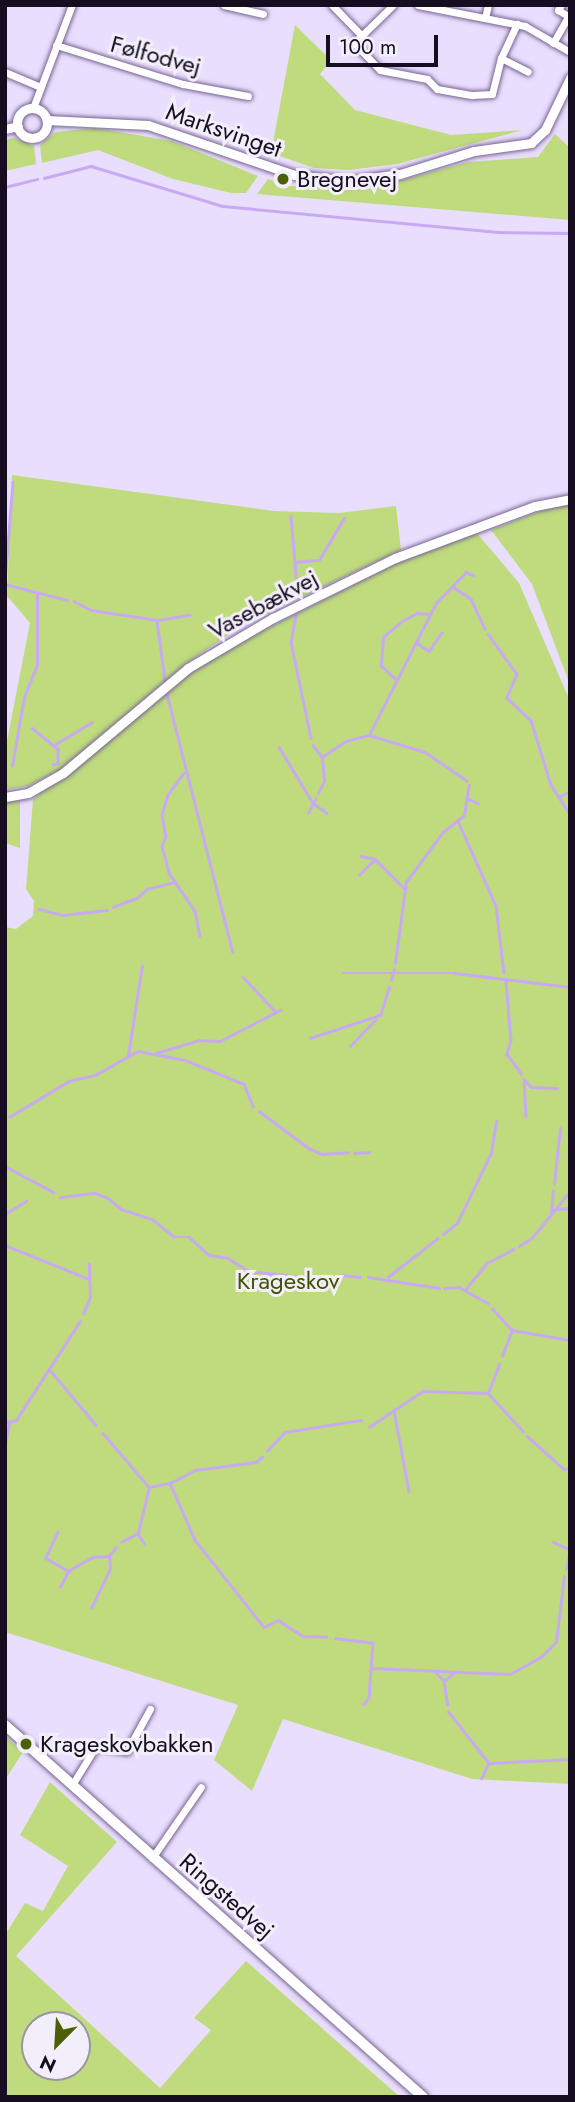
<!DOCTYPE html>
<html>
<head>
<meta charset="utf-8">
<style>
	body { margin:0 }
	#map { position:relative; width:575px; height:2102px; overflow:hidden; background:#eadefe; font-family:Jost,sans-serif }
	div>[style] { position:absolute }
	.green>* { inset:0; background:#bfdb7d }
	.stream>* { height:2.5px; margin:-1.25px; padding:0 1.25px; transform-origin:1.25px; border-radius:1.25px; background:#c8aaf3 }
	.roads { filter:drop-shadow(0 0 2px #776493) drop-shadow(0 0 2px #776493) }
	.minor>* { height:7px; margin:-3.5px; padding:0 3.5px; transform-origin:3.5px; border-radius:3.5px; background:#fff }
	.tertiary>* { height:9px; margin:-4.5px; padding:0 4.5px; transform-origin:4.5px; border-radius:4.5px; background:#fff }
	.tertiary>.ring { margin:-4.5px; padding:0; box-sizing:content-box; background:none; border:9px solid #fff; border-radius:50% }
	.secondary>* { height:10px; margin:-5px; padding:0 5px; transform-origin:5px; border-radius:5px; background:#fff }
	.dots>* { width:19px; height:19px; translate:-50% -50%; box-sizing:border-box; border:4px solid #f3effa; border-radius:50% }
	span { translate:-50% -50%; white-space:nowrap; text-align:center; line-height:1.15; -webkit-text-stroke:6px #f3effa; paint-order:stroke }
	.street-label { font-size:24px; color:#160e20 }
	.poi-label { font-size:24px; color:#160e20 }
	.left { translate:0 -50%; text-align:left }
	.park-label { font-size:24px; color:#415204 }
	.frame { position:absolute; inset:0; border:7px solid #160e20; pointer-events:none }
	.north { position:absolute; left:21px; top:2011px; width:70px; height:70px; box-sizing:border-box; background:#f3effa; border:2px solid #9b95a3; border-radius:50%; rotate:204deg; font-size:19px; font-weight:700; line-height:28px; text-align:center; color:#160e20 }
	.north::after { content:''; display:block; margin:auto; width:24px; height:32px; background:#4c5f05; clip-path:polygon(50% 0,100% 100%,50% 72%,0 100%) }
	.scale { position:absolute; left:326px; top:35px; width:112px; height:32px; box-sizing:border-box; border:4px solid #160e20; border-top:0; padding-left:9px; font-size:21px; line-height:24px; white-space:nowrap; color:#160e20; -webkit-text-stroke:5px #f3effa; paint-order:stroke }
</style>
</head>
<body>
<div id="map">
	<div class="green">
		<div style="clip-path:polygon(295px 25px,331px 60px,320px 74px,355px 110px,451px 135px,523px 130px,397px 164px,349px 170px,314px 168px,271px 153px)"></div>
		<div style="clip-path:polygon(95px 128px,172px 141px,258px 176px,246px 193px,231px 193px,173px 179px,98px 150px,42px 163px,40px 145px,56px 132px)"></div>
		<div style="clip-path:polygon(555px 134px,570px 148px,570px 220px,257px 194px,268px 179px,289px 186px,370px 189px,468px 162px,538px 157px)"></div>
		<div style="clip-path:polygon(14px 138px,34px 146px,36px 164px,5px 171px,5px 140px)"></div>
		<div style="clip-path:polygon(12px 475px,274px 511px,339px 513px,396px 506px,401px 550px,246px 623px,188px 662px,61px 769px,28px 786px,5px 790px,5px 751px,30px 623px,7px 596px)"></div>
		<div style="clip-path:polygon(570px 505px,570px 685px,532px 584px,491px 530px,548px 508px)"></div>
		<div style="clip-path:polygon(476px 532px,519px 583px,570px 701px,570px 1784px,472px 1779px,283px 1719px,252px 1791px,214px 1760px,238px 1705px,5px 1632px,5px 927px,16px 929px,33px 916px,34px 901px,26px 889px,33px 799px,194px 671px,234px 645px,401px 561px)"></div>
		<div style="clip-path:polygon(20px 800px,20px 848px,5px 843px,5px 802px)"></div>
		<div style="clip-path:polygon(5px 1736px,23px 1752px,5px 1780px)"></div>
		<div style="clip-path:polygon(evenodd,50px 1782px,117px 1842px,16px 1956px,160px 2088px,211px 2030px,194px 2018px,246px 1961px,400px 2097px,5px 2097px,5px 1935px,25px 1903px,43px 1911px,68px 1866px,20px 1835px,50px 1782px,35px 2025px,77px 2025px,77px 2067px,35px 2067px,35px 2025px)"></div>
	</div>
	<div class="stream">
		<div style="left:44px;top:178px;width:49px;rotate:-14.3deg"></div>
		<div style="left:91px;top:166px;width:138px;rotate:16.9deg"></div>
		<div style="left:223px;top:206px;width:276px;rotate:5.4deg"></div>
		<div style="left:498px;top:232px;width:72px;rotate:0.8deg"></div>
		<div style="left:5px;top:187px;width:33px;rotate:-14deg"></div>
		<div style="left:13px;top:482px;width:102px;rotate:94.5deg"></div>
		<div style="left:5px;top:584px;width:64px;rotate:14.5deg"></div>
		<div style="left:291px;top:516px;width:81px;rotate:85.1deg"></div>
		<div style="left:295px;top:562px;width:24px;rotate:-5deg"></div>
		<div style="left:319px;top:560px;width:49px;rotate:-59.2deg"></div>
		<div style="left:452px;top:586px;width:23px;rotate:34deg"></div>
		<div style="left:471px;top:599px;width:33px;rotate:65deg"></div>
		<div style="left:74px;top:601px;width:19px;rotate:28deg"></div>
		<div style="left:91px;top:610px;width:67px;rotate:8.6deg"></div>
		<div style="left:157px;top:620px;width:33px;rotate:-9deg"></div>
		<div style="left:296px;top:615px;width:27px;rotate:100deg"></div>
		<div style="left:291px;top:642px;width:98px;rotate:78.2deg"></div>
		<div style="left:157px;top:621px;width:60px;rotate:82.3deg"></div>
		<div style="left:488px;top:634px;width:49px;rotate:54.1deg"></div>
		<div style="left:517px;top:674px;width:26px;rotate:113deg"></div>
		<div style="left:507px;top:698px;width:33px;rotate:43deg"></div>
		<div style="left:531px;top:720px;width:68px;rotate:72.9deg"></div>
		<div style="left:551px;top:785px;width:30px;rotate:57deg"></div>
		<div style="left:417px;top:643px;width:14px;rotate:34deg"></div>
		<div style="left:429px;top:651px;width:22px;rotate:-56deg"></div>
		<div style="left:396px;top:680px;width:21px;rotate:-137deg"></div>
		<div style="left:381px;top:666px;width:29px;rotate:-86deg"></div>
		<div style="left:383px;top:637px;width:25px;rotate:-40deg"></div>
		<div style="left:402px;top:621px;width:17px;rotate:-28deg"></div>
		<div style="left:417px;top:613px;width:13px;rotate:4deg"></div>
		<div style="left:167px;top:694px;width:266px;rotate:75.7deg"></div>
		<div style="left:32px;top:728px;width:33px;rotate:39deg"></div>
		<div style="left:58px;top:749px;width:14px;rotate:90deg"></div>
		<div style="left:58px;top:763px;width:5px;rotate:158deg"></div>
		<div style="left:369px;top:735px;width:148px;rotate:-63.1deg"></div>
		<div style="left:436px;top:603px;width:43px;rotate:-45.9deg"></div>
		<div style="left:466px;top:572px;width:8px;rotate:23deg"></div>
		<div style="left:54px;top:745px;width:44px;rotate:-31.2deg"></div>
		<div style="left:313px;top:745px;width:15px;rotate:53deg"></div>
		<div style="left:322px;top:757px;width:29px;rotate:-34deg"></div>
		<div style="left:346px;top:741px;width:24px;rotate:-15deg"></div>
		<div style="left:369px;top:735px;width:59px;rotate:16.9deg"></div>
		<div style="left:425px;top:752px;width:50px;rotate:34.3deg"></div>
		<div style="left:279px;top:747px;width:66px;rotate:58.7deg"></div>
		<div style="left:313px;top:803px;width:17px;rotate:36deg"></div>
		<div style="left:12px;top:766px;width:70px;rotate:-80.1deg"></div>
		<div style="left:24px;top:697px;width:35px;rotate:-68deg"></div>
		<div style="left:37px;top:665px;width:72px;rotate:-90deg"></div>
		<div style="left:184px;top:773px;width:27px;rotate:126deg"></div>
		<div style="left:168px;top:795px;width:21px;rotate:107deg"></div>
		<div style="left:162px;top:815px;width:22px;rotate:80deg"></div>
		<div style="left:166px;top:837px;width:10px;rotate:114deg"></div>
		<div style="left:162px;top:846px;width:28px;rotate:75deg"></div>
		<div style="left:169px;top:873px;width:46px;rotate:55.6deg"></div>
		<div style="left:195px;top:911px;width:25px;rotate:79deg"></div>
		<div style="left:318px;top:793px;width:13px;rotate:-63deg"></div>
		<div style="left:324px;top:781px;width:24px;rotate:-95deg"></div>
		<div style="left:558px;top:797px;width:13px;rotate:-23deg"></div>
		<div style="left:468px;top:799px;width:11px;rotate:22deg"></div>
		<div style="left:308px;top:813px;width:16px;rotate:-63deg"></div>
		<div style="left:569px;top:816px;width:1px;rotate:45deg"></div>
		<div style="left:458px;top:821px;width:93px;rotate:65.9deg"></div>
		<div style="left:496px;top:906px;width:67px;rotate:83.2deg"></div>
		<div style="left:361px;top:856px;width:14px;rotate:12deg"></div>
		<div style="left:375px;top:859px;width:41px;rotate:45deg"></div>
		<div style="left:359px;top:875px;width:21px;rotate:-45deg"></div>
		<div style="left:113px;top:907px;width:26px;rotate:-21deg"></div>
		<div style="left:137px;top:898px;width:13px;rotate:-42deg"></div>
		<div style="left:147px;top:889px;width:29px;rotate:-14deg"></div>
		<div style="left:39px;top:909px;width:25px;rotate:14deg"></div>
		<div style="left:63px;top:915px;width:44px;rotate:-6.5deg"></div>
		<div style="left:395px;top:963px;width:82px;rotate:-82.3deg"></div>
		<div style="left:406px;top:882px;width:62px;rotate:-53.5deg"></div>
		<div style="left:443px;top:832px;width:27px;rotate:-39deg"></div>
		<div style="left:464px;top:815px;width:30px;rotate:-81deg"></div>
		<div style="left:343px;top:973px;width:112px"></div>
		<div style="left:455px;top:973px;width:116px;rotate:6.9deg"></div>
		<div style="left:243px;top:977px;width:48px;rotate:46.7deg"></div>
		<div style="left:391px;top:980px;width:11px;rotate:-75deg"></div>
		<div style="left:506px;top:981px;width:59px;rotate:85.2deg"></div>
		<div style="left:511px;top:1040px;width:15px;rotate:106deg"></div>
		<div style="left:507px;top:1054px;width:24px;rotate:54deg"></div>
		<div style="left:310px;top:1038px;width:74px;rotate:-18.2deg"></div>
		<div style="left:380px;top:1015px;width:29px;rotate:-72deg"></div>
		<div style="left:350px;top:1046px;width:37px;rotate:-46deg"></div>
		<div style="left:156px;top:1053px;width:45px;rotate:-16.8deg"></div>
		<div style="left:199px;top:1040px;width:21px;rotate:3deg"></div>
		<div style="left:220px;top:1041px;width:68px;rotate:-27.3deg"></div>
		<div style="left:128px;top:1055px;width:90px;rotate:-81.1deg"></div>
		<div style="left:524px;top:1079px;width:37px;rotate:87deg"></div>
		<div style="left:525px;top:1080px;width:9px;rotate:49deg"></div>
		<div style="left:531px;top:1087px;width:26px;rotate:2deg"></div>
		<div style="left:259px;top:1111px;width:64px;rotate:36.7deg"></div>
		<div style="left:310px;top:1149px;width:13px;rotate:23deg"></div>
		<div style="left:322px;top:1154px;width:26px;rotate:-4deg"></div>
		<div style="left:9px;top:1117px;width:70px;rotate:-31deg"></div>
		<div style="left:69px;top:1081px;width:27px;rotate:-13deg"></div>
		<div style="left:95px;top:1075px;width:49px;rotate:-29.2deg"></div>
		<div style="left:138px;top:1051px;width:48px;rotate:10.8deg"></div>
		<div style="left:185px;top:1060px;width:64px;rotate:22.1deg"></div>
		<div style="left:244px;top:1084px;width:24px;rotate:68deg"></div>
		<div style="left:354px;top:1153px;width:15px;rotate:-4deg"></div>
		<div style="left:5px;top:1166px;width:55px;rotate:28.4deg"></div>
		<div style="left:554px;top:1184px;width:56px;rotate:-83.9deg"></div>
		<div style="left:60px;top:1197px;width:35px;rotate:-7deg"></div>
		<div style="left:95px;top:1193px;width:14px;rotate:21deg"></div>
		<div style="left:108px;top:1198px;width:17px;rotate:40deg"></div>
		<div style="left:121px;top:1209px;width:33px;rotate:18deg"></div>
		<div style="left:152px;top:1219px;width:28px;rotate:39deg"></div>
		<div style="left:174px;top:1237px;width:15px"></div>
		<div style="left:189px;top:1237px;width:27px;rotate:42deg"></div>
		<div style="left:209px;top:1255px;width:19px;rotate:9deg"></div>
		<div style="left:228px;top:1258px;width:25px;rotate:32deg"></div>
		<div style="left:249px;top:1271px;width:84px;rotate:6.1deg"></div>
		<div style="left:333px;top:1280px;width:10px;rotate:-29deg"></div>
		<div style="left:342px;top:1275px;width:18px;rotate:6deg"></div>
		<div style="left:556px;top:1209px;width:14px;rotate:-4deg"></div>
		<div style="left:551px;top:1212px;width:21px;rotate:-85deg"></div>
		<div style="left:5px;top:1214px;width:25px;rotate:-32deg"></div>
		<div style="left:443px;top:1234px;width:18px;rotate:-38deg"></div>
		<div style="left:457px;top:1223px;width:78px;rotate:-64.1deg"></div>
		<div style="left:491px;top:1153px;width:32px;rotate:-81deg"></div>
		<div style="left:7px;top:1246px;width:88px;rotate:21.9deg"></div>
		<div style="left:519px;top:1246px;width:15px;rotate:-32deg"></div>
		<div style="left:532px;top:1238px;width:60px;rotate:-51deg"></div>
		<div style="left:368px;top:1277px;width:72px;rotate:8.8deg"></div>
		<div style="left:388px;top:1277px;width:63px;rotate:-38deg"></div>
		<div style="left:444px;top:1288px;width:15px;rotate:-4deg"></div>
		<div style="left:459px;top:1287px;width:33px;rotate:29deg"></div>
		<div style="left:465px;top:1290px;width:35px;rotate:-51deg"></div>
		<div style="left:487px;top:1263px;width:30px;rotate:-28deg"></div>
		<div style="left:492px;top:1308px;width:30px;rotate:48deg"></div>
		<div style="left:512px;top:1330px;width:59px;rotate:9.8deg"></div>
		<div style="left:83px;top:1314px;width:18px;rotate:-68deg"></div>
		<div style="left:90px;top:1297px;width:33px;rotate:-92deg"></div>
		<div style="left:502px;top:1356px;width:28px;rotate:-69deg"></div>
		<div style="left:51px;top:1371px;width:70px;rotate:50.2deg"></div>
		<div style="left:488px;top:1393px;width:31px;rotate:-69deg"></div>
		<div style="left:394px;top:1410px;width:83px;rotate:79.6deg"></div>
		<div style="left:5px;top:1422px;width:11px;rotate:-10deg"></div>
		<div style="left:16px;top:1420px;width:118px;rotate:-57.1deg"></div>
		<div style="left:369px;top:1427px;width:65px;rotate:-33.7deg"></div>
		<div style="left:423px;top:1391px;width:65px;rotate:1.8deg"></div>
		<div style="left:488px;top:1393px;width:52px;rotate:47.4deg"></div>
		<div style="left:103px;top:1433px;width:71px;rotate:49.6deg"></div>
		<div style="left:527px;top:1436px;width:50px;rotate:41.7deg"></div>
		<div style="left:564px;top:1469px;width:6px"></div>
		<div style="left:5px;top:1444px;width:21px;rotate:-79deg"></div>
		<div style="left:267px;top:1451px;width:26px;rotate:-47deg"></div>
		<div style="left:285px;top:1432px;width:77px;rotate:-9deg"></div>
		<div style="left:170px;top:1483px;width:62px;rotate:66.3deg"></div>
		<div style="left:195px;top:1540px;width:111px;rotate:51.6deg"></div>
		<div style="left:264px;top:1627px;width:16px;rotate:-27deg"></div>
		<div style="left:278px;top:1620px;width:30px;rotate:33deg"></div>
		<div style="left:303px;top:1636px;width:23px;rotate:2deg"></div>
		<div style="left:149px;top:1487px;width:21px;rotate:-11deg"></div>
		<div style="left:170px;top:1483px;width:28px;rotate:-27deg"></div>
		<div style="left:195px;top:1470px;width:62px;rotate:-7.5deg"></div>
		<div style="left:256px;top:1462px;width:8px;rotate:-40deg"></div>
		<div style="left:58px;top:1532px;width:29px;rotate:115deg"></div>
		<div style="left:46px;top:1558px;width:24px;rotate:30deg"></div>
		<div style="left:138px;top:1534px;width:11px;rotate:56deg"></div>
		<div style="left:121px;top:1542px;width:19px;rotate:-28deg"></div>
		<div style="left:138px;top:1533px;width:47px;rotate:-76.6deg"></div>
		<div style="left:553px;top:1542px;width:17px;rotate:24deg"></div>
		<div style="left:566px;top:1569px;width:19px;rotate:-78deg"></div>
		<div style="left:60px;top:1587px;width:18px;rotate:-63deg"></div>
		<div style="left:68px;top:1571px;width:28px;rotate:-30deg"></div>
		<div style="left:92px;top:1557px;width:17px;rotate:-3deg"></div>
		<div style="left:109px;top:1556px;width:11px;rotate:-52deg"></div>
		<div style="left:91px;top:1608px;width:43px;rotate:-64deg"></div>
		<div style="left:110px;top:1569px;width:13px;rotate:-94deg"></div>
		<div style="left:335px;top:1638px;width:38px;rotate:7deg"></div>
		<div style="left:373px;top:1643px;width:55px;rotate:94.2deg"></div>
		<div style="left:369px;top:1698px;width:8px;rotate:130deg"></div>
		<div style="left:372px;top:1668px;width:138px;rotate:2.5deg"></div>
		<div style="left:510px;top:1674px;width:35px;rotate:-29deg"></div>
		<div style="left:541px;top:1657px;width:21px;rotate:-45deg"></div>
		<div style="left:556px;top:1642px;width:66px;rotate:-83.1deg"></div>
		<div style="left:436px;top:1672px;width:12px;rotate:48deg"></div>
		<div style="left:444px;top:1681px;width:13px;rotate:-39deg"></div>
		<div style="left:444px;top:1681px;width:24px;rotate:81deg"></div>
		<div style="left:448px;top:1711px;width:66px;rotate:51.7deg"></div>
		<div style="left:489px;top:1763px;width:17px;rotate:115deg"></div>
		<div style="left:489px;top:1763px;width:81px;rotate:-2.8deg"></div>
	</div>
	<div class="roads">
		<div class="minor">
			<div style="left:224px;top:5px;width:40px;rotate:13deg"></div>
			<div style="left:332px;top:5px;width:43px;rotate:45.9deg"></div>
			<div style="left:393px;top:5px;width:54px;rotate:135.7deg"></div>
			<div style="left:354px;top:43px;width:37px;rotate:46deg"></div>
			<div style="left:380px;top:70px;width:48px;rotate:10.8deg"></div>
			<div style="left:427px;top:79px;width:14px;rotate:45deg"></div>
			<div style="left:437px;top:89px;width:36px;rotate:10deg"></div>
			<div style="left:472px;top:95px;width:20px;rotate:-3deg"></div>
			<div style="left:492px;top:94px;width:37px;rotate:-76deg"></div>
			<div style="left:501px;top:58px;width:38px;rotate:-65deg"></div>
			<div style="left:418px;top:5px;width:109px;rotate:11.1deg"></div>
			<div style="left:525px;top:26px;width:52px;rotate:30deg"></div>
			<div style="left:561px;top:5px;width:6px;rotate:121deg"></div>
			<div style="left:558px;top:10px;width:12px;rotate:31deg"></div>
			<div style="left:485px;top:18px;width:13px;rotate:-77deg"></div>
			<div style="left:553px;top:43px;width:34px;rotate:-60deg"></div>
			<div style="left:56px;top:45px;width:133px;rotate:17.1deg"></div>
			<div style="left:183px;top:84px;width:66px;rotate:10.5deg"></div>
			<div style="left:501px;top:58px;width:30px;rotate:27deg"></div>
			<div style="left:5px;top:72px;width:36px;rotate:23deg"></div>
			<div style="left:33px;top:108px;width:110px;rotate:-69.3deg"></div>
			<div style="left:72px;top:1785px;width:46px;rotate:-58.4deg"></div>
			<div style="left:96px;top:1746px;width:31px;rotate:9deg"></div>
			<div style="left:127px;top:1751px;width:48px;rotate:-61.3deg"></div>
			<div style="left:152px;top:1858px;width:86px;rotate:-55.4deg"></div>
		</div>
		<div class="tertiary">
			<div class="ring" style="left:17px;top:108px;width:21px;height:21px"></div>
			<div style="left:47px;top:120px;width:101px;rotate:2.8deg"></div>
			<div style="left:148px;top:125px;width:155px;rotate:18.8deg"></div>
			<div style="left:295px;top:175px;width:54px;rotate:6.3deg"></div>
			<div style="left:349px;top:181px;width:51px;rotate:-7.8deg"></div>
			<div style="left:400px;top:174px;width:77px;rotate:-17.3deg"></div>
			<div style="left:474px;top:151px;width:58px;rotate:-8deg"></div>
			<div style="left:531px;top:143px;width:19px;rotate:-43deg"></div>
			<div style="left:545px;top:130px;width:58px;rotate:-64.3deg"></div>
			<div style="left:5px;top:129px;width:13px;rotate:-13deg"></div>
			<div style="left:5px;top:797px;width:23px;rotate:-10deg"></div>
			<div style="left:28px;top:793px;width:40px;rotate:-29.7deg"></div>
			<div style="left:63px;top:773px;width:163px;rotate:-40deg"></div>
			<div style="left:188px;top:668px;width:99px;rotate:-30.5deg"></div>
			<div style="left:273px;top:618px;width:136px;rotate:-26.2deg"></div>
			<div style="left:395px;top:558px;width:149px;rotate:-20.4deg"></div>
			<div style="left:535px;top:506px;width:36px;rotate:-11deg"></div>
		</div>
		<div class="secondary">
			<div style="left:5px;top:1725px;width:560px;rotate:41.67deg"></div>
		</div>
	</div>
	<div class="dots">
		<div style="left:283px;top:179px;background:#4c5f05"></div>
		<div style="left:26px;top:1744px;background:#4c5f05"></div>
	</div>
	<div class="street-label">
		<span style="left:156px;top:55px;rotate:15deg">Følfodvej</span>
		<span style="left:224px;top:130px;rotate:19deg">Marksvinget</span>
		<span style="left:263px;top:604px;rotate:-28deg">Vasebækvej</span>
		<span style="left:227px;top:1896px;rotate:41deg">Ringstedvej</span>
	</div>
	<div class="poi-label">
		<span class="left" style="left:297px;top:179px">Bregnevej</span>
		<span class="left" style="left:40px;top:1744px">Krageskovbakken</span>
	</div>
	<div class="park-label">
		<span style="left:288px;top:1281px">Krageskov</span>
	</div>
	<div class="frame"></div>
	<div class="north">N</div>
	<div class="scale">100 m</div>
</div>
</body>
</html>
